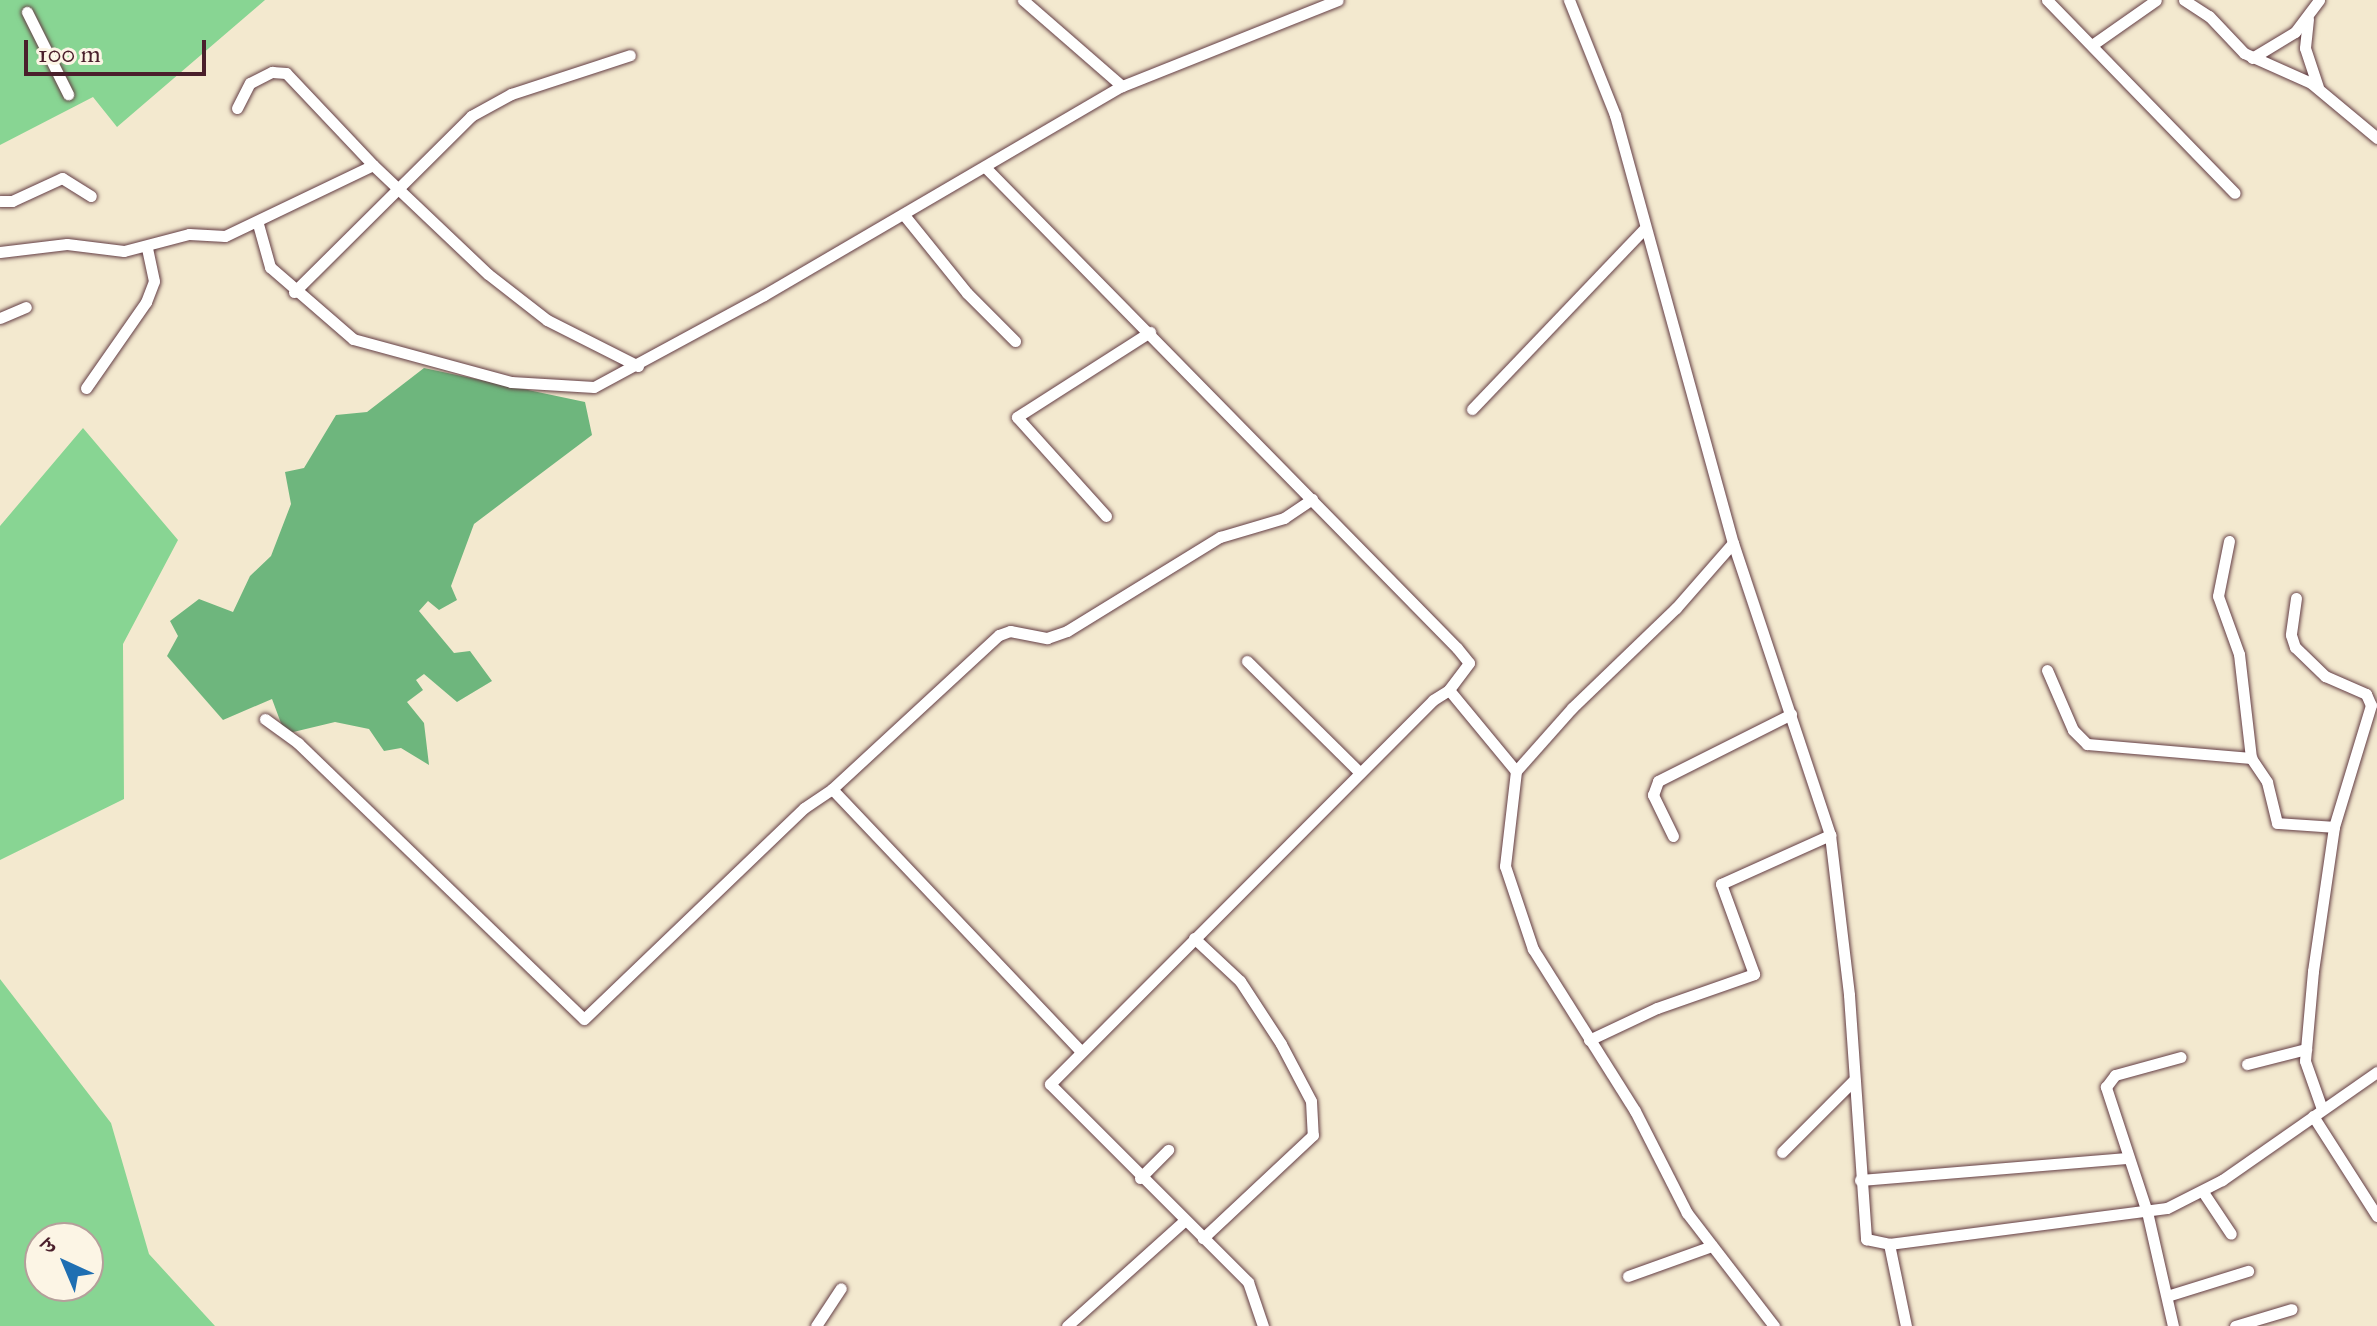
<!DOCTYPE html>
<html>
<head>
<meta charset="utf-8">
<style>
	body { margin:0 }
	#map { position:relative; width:2377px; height:1326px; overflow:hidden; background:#f3e9cf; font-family:"IM FELL Great Primer","Noto Serif Devanagari",serif }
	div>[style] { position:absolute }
	.green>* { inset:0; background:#88d593 }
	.forest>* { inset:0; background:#6eb67d }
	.roads { filter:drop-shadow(0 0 2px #633d44) drop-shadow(0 0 2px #633d44) }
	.street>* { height:11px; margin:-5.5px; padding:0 5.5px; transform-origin:5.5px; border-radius:5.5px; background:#fff }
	span { translate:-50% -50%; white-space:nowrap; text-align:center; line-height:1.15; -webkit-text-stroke:7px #fcf5e5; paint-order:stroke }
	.north { position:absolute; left:24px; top:1222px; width:80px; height:80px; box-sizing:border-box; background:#fcf5e5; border:2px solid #b59f9b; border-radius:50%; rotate:316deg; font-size:22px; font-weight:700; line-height:32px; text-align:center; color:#4a1f2b }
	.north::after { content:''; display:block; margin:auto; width:28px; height:36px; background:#1f6fb2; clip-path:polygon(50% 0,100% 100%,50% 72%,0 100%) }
	.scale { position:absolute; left:24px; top:40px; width:182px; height:36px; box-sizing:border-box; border:4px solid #4a1f2b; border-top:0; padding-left:10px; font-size:24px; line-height:28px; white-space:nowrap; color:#4a1f2b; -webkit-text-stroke:6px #fcf5e5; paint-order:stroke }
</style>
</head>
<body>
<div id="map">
	<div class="green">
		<div style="clip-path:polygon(0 0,265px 0,117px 127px,93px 97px,0 145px)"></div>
		<div style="clip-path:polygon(83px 428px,178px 540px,123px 644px,124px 799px,0 860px,0 526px)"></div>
		<div style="clip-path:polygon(evenodd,0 979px,111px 1123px,149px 1254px,215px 1326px,0 1326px,0 979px,40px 1238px,88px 1238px,88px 1286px,40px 1286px,40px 1238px)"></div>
	</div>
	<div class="forest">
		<div style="clip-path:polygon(424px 368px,585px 402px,592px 435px,474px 524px,451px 586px,457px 600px,439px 610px,428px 601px,419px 611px,454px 653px,470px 651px,492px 681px,457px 702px,424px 674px,416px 680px,423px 690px,407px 702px,424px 723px,429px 765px,401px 748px,384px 751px,369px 729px,335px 722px,285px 734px,272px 699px,223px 720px,167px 656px,178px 636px,170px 621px,199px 599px,233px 612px,250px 576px,271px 556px,291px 504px,285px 472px,304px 468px,336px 415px,367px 412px)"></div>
	</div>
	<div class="roads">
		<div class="street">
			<div style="left:1023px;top:0;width:131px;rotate:41deg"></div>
			<div style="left:1569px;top:0;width:124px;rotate:68.2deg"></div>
			<div style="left:1615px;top:115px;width:444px;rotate:74.6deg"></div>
			<div style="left:1733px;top:543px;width:308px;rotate:71.6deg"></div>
			<div style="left:1830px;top:835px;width:161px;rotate:83.2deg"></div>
			<div style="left:1849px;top:995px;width:245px;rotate:86deg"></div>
			<div style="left:1866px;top:1239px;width:24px;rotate:12deg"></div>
			<div style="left:1889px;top:1244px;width:280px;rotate:-7.4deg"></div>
			<div style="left:2167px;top:1208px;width:62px;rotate:-27deg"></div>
			<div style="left:2222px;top:1180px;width:189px;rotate:-34.9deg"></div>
			<div style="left:2047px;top:0;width:269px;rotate:45.8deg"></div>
			<div style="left:2184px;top:0;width:30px;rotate:33deg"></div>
			<div style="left:2209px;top:16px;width:51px;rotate:46.6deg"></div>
			<div style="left:2244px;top:53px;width:73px;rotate:24.1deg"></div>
			<div style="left:2311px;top:83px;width:86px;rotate:39.8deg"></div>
			<div style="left:27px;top:12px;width:92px;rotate:63.4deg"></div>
			<div style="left:2308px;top:19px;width:29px;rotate:96deg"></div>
			<div style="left:2305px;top:48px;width:41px;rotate:71.6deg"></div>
			<div style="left:2092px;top:45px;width:78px;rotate:-35.1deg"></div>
			<div style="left:2252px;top:58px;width:50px;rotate:-31.2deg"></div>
			<div style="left:2295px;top:32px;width:40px;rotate:-53deg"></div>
			<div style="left:237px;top:108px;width:28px;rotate:-63deg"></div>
			<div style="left:250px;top:83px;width:25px;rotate:-27deg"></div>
			<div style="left:272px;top:72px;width:14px;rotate:4deg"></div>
			<div style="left:286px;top:73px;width:127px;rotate:46.6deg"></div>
			<div style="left:985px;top:167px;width:674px;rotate:45.54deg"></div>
			<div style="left:1457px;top:648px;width:19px;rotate:51deg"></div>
			<div style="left:1469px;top:663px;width:34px;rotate:127deg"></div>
			<div style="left:0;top:201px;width:12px"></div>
			<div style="left:12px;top:201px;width:55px;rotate:-24.7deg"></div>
			<div style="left:62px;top:178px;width:34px;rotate:32deg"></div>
			<div style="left:904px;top:215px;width:100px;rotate:51.1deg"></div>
			<div style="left:967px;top:293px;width:68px;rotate:45deg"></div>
			<div style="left:258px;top:224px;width:45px;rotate:74.4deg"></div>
			<div style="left:270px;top:267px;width:110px;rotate:40.9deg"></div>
			<div style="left:353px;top:339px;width:164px;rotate:15.2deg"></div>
			<div style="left:511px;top:382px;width:83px;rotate:3.4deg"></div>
			<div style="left:594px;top:387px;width:193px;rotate:-28.4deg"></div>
			<div style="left:764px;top:295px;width:415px;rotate:-30.3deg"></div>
			<div style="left:1122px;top:86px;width:232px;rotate:-21.7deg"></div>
			<div style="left:0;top:252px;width:67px;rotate:-6.8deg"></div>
			<div style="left:67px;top:244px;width:57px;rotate:7deg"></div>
			<div style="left:124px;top:251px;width:67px;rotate:-14.7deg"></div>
			<div style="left:189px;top:234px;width:36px;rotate:3deg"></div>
			<div style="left:225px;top:236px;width:164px;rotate:-25.6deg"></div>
			<div style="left:373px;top:165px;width:158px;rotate:43.5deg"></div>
			<div style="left:488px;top:274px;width:75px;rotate:37.9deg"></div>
			<div style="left:547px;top:320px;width:102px;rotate:26.8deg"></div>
			<div style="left:294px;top:292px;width:250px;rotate:-44.8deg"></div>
			<div style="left:471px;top:116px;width:46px;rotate:-28.8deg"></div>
			<div style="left:511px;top:94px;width:125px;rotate:-18.1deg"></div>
			<div style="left:0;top:318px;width:28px;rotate:-23deg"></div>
			<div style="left:86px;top:388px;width:105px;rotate:-55.1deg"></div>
			<div style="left:146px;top:302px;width:22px;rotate:-69deg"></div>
			<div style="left:154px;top:281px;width:34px;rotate:-102deg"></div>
			<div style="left:1472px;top:409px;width:249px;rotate:-46.3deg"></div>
			<div style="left:1106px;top:516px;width:133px;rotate:-132deg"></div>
			<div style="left:1017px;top:417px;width:158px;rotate:-32.6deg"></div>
			<div style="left:2229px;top:541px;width:56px;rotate:101.3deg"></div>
			<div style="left:2218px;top:596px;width:62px;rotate:70.1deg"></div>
			<div style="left:2239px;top:654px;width:105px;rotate:83.4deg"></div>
			<div style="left:2251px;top:758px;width:29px;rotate:56deg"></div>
			<div style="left:2267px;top:782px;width:42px;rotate:76.3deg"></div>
			<div style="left:2277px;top:823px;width:57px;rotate:4deg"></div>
			<div style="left:2296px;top:598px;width:37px;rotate:98deg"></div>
			<div style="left:2291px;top:635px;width:13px;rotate:72deg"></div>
			<div style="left:2295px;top:647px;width:42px;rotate:44deg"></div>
			<div style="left:2325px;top:676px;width:45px;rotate:23.7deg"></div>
			<div style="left:2366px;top:694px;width:12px;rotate:66deg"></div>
			<div style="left:2371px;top:705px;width:127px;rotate:106.9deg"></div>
			<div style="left:2334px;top:827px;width:146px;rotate:98.3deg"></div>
			<div style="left:2313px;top:971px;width:90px;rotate:95.1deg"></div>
			<div style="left:2305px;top:1061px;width:51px;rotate:70.5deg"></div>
			<div style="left:1247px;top:661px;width:159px;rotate:44.7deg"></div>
			<div style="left:2047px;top:670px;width:65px;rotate:66.6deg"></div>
			<div style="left:2073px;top:730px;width:20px;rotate:45deg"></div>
			<div style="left:2087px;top:744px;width:165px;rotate:4.9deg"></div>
			<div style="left:265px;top:719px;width:41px;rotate:36deg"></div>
			<div style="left:298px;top:743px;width:397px;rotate:44deg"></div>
			<div style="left:584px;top:1019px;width:305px;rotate:-43.8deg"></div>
			<div style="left:804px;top:808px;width:34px;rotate:-34deg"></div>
			<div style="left:832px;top:789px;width:360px;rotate:46.5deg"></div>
			<div style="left:1516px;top:771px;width:84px;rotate:-48.4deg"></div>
			<div style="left:1572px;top:708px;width:144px;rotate:-43.9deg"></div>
			<div style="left:1676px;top:608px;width:86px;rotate:-48.8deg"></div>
			<div style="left:832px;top:789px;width:227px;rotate:-42.7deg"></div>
			<div style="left:999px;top:635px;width:12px;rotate:-20deg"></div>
			<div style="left:1010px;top:631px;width:38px;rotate:11deg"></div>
			<div style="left:1047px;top:638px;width:21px;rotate:-19deg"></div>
			<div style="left:1067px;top:631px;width:180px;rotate:-31.6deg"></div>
			<div style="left:1220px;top:537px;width:67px;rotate:-16.5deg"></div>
			<div style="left:1284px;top:518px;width:34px;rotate:-34deg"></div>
			<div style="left:1673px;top:836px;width:46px;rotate:-116deg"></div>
			<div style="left:1653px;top:795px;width:15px;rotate:-70deg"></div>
			<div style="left:1658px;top:781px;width:149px;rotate:-26.7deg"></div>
			<div style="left:1194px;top:938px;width:63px;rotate:43.1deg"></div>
			<div style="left:1240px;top:981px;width:75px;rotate:56.9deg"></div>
			<div style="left:1281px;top:1044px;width:64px;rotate:62.2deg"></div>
			<div style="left:1311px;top:1101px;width:34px;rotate:87deg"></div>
			<div style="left:1313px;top:1135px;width:151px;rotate:136.9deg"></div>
			<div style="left:1589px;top:1040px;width:75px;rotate:-25.2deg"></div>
			<div style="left:1657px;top:1008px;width:103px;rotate:-19.3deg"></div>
			<div style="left:1754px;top:974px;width:96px;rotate:-110.1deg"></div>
			<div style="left:1721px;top:884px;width:120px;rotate:-24.2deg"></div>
			<div style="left:2247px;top:1064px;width:61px;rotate:-14.3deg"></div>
			<div style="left:2313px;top:1116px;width:119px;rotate:57.4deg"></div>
			<div style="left:1782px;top:1152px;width:102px;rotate:-45deg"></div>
			<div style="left:1140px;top:1178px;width:40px;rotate:-45deg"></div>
			<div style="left:1860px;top:1180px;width:268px;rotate:-4.7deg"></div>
			<div style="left:2203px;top:1192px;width:50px;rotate:56.3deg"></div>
			<div style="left:1889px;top:1244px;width:84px;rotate:78.3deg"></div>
			<div style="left:1628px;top:1276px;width:89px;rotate:-19.7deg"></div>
			<div style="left:2167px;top:1296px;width:85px;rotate:-17.2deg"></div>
			<div style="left:816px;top:1326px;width:45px;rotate:-56.7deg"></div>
			<div style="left:1067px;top:1326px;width:157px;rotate:-41.9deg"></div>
			<div style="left:1263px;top:1326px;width:46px;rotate:-108.8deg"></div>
			<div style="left:1248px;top:1282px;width:280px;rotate:-135deg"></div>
			<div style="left:1050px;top:1084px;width:542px;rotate:-45.07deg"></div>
			<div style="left:1433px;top:700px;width:19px;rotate:-32deg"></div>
			<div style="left:1449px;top:690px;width:105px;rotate:50.4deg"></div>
			<div style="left:1516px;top:771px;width:96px;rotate:96.6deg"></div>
			<div style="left:1505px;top:866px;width:88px;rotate:71.4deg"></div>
			<div style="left:1533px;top:949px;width:191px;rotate:57.8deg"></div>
			<div style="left:1635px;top:1111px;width:114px;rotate:63deg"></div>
			<div style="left:1687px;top:1213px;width:143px;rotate:52.4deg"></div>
			<div style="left:2173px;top:1326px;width:117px;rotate:-102.8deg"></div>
			<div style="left:2147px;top:1212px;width:132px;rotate:-108.2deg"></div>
			<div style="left:2106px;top:1087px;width:15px;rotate:-53deg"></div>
			<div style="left:2115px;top:1075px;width:68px;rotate:-15.3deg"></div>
			<div style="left:2235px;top:1326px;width:59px;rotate:-16.6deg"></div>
		</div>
	</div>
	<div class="north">उ</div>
	<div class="scale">100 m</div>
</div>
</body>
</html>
